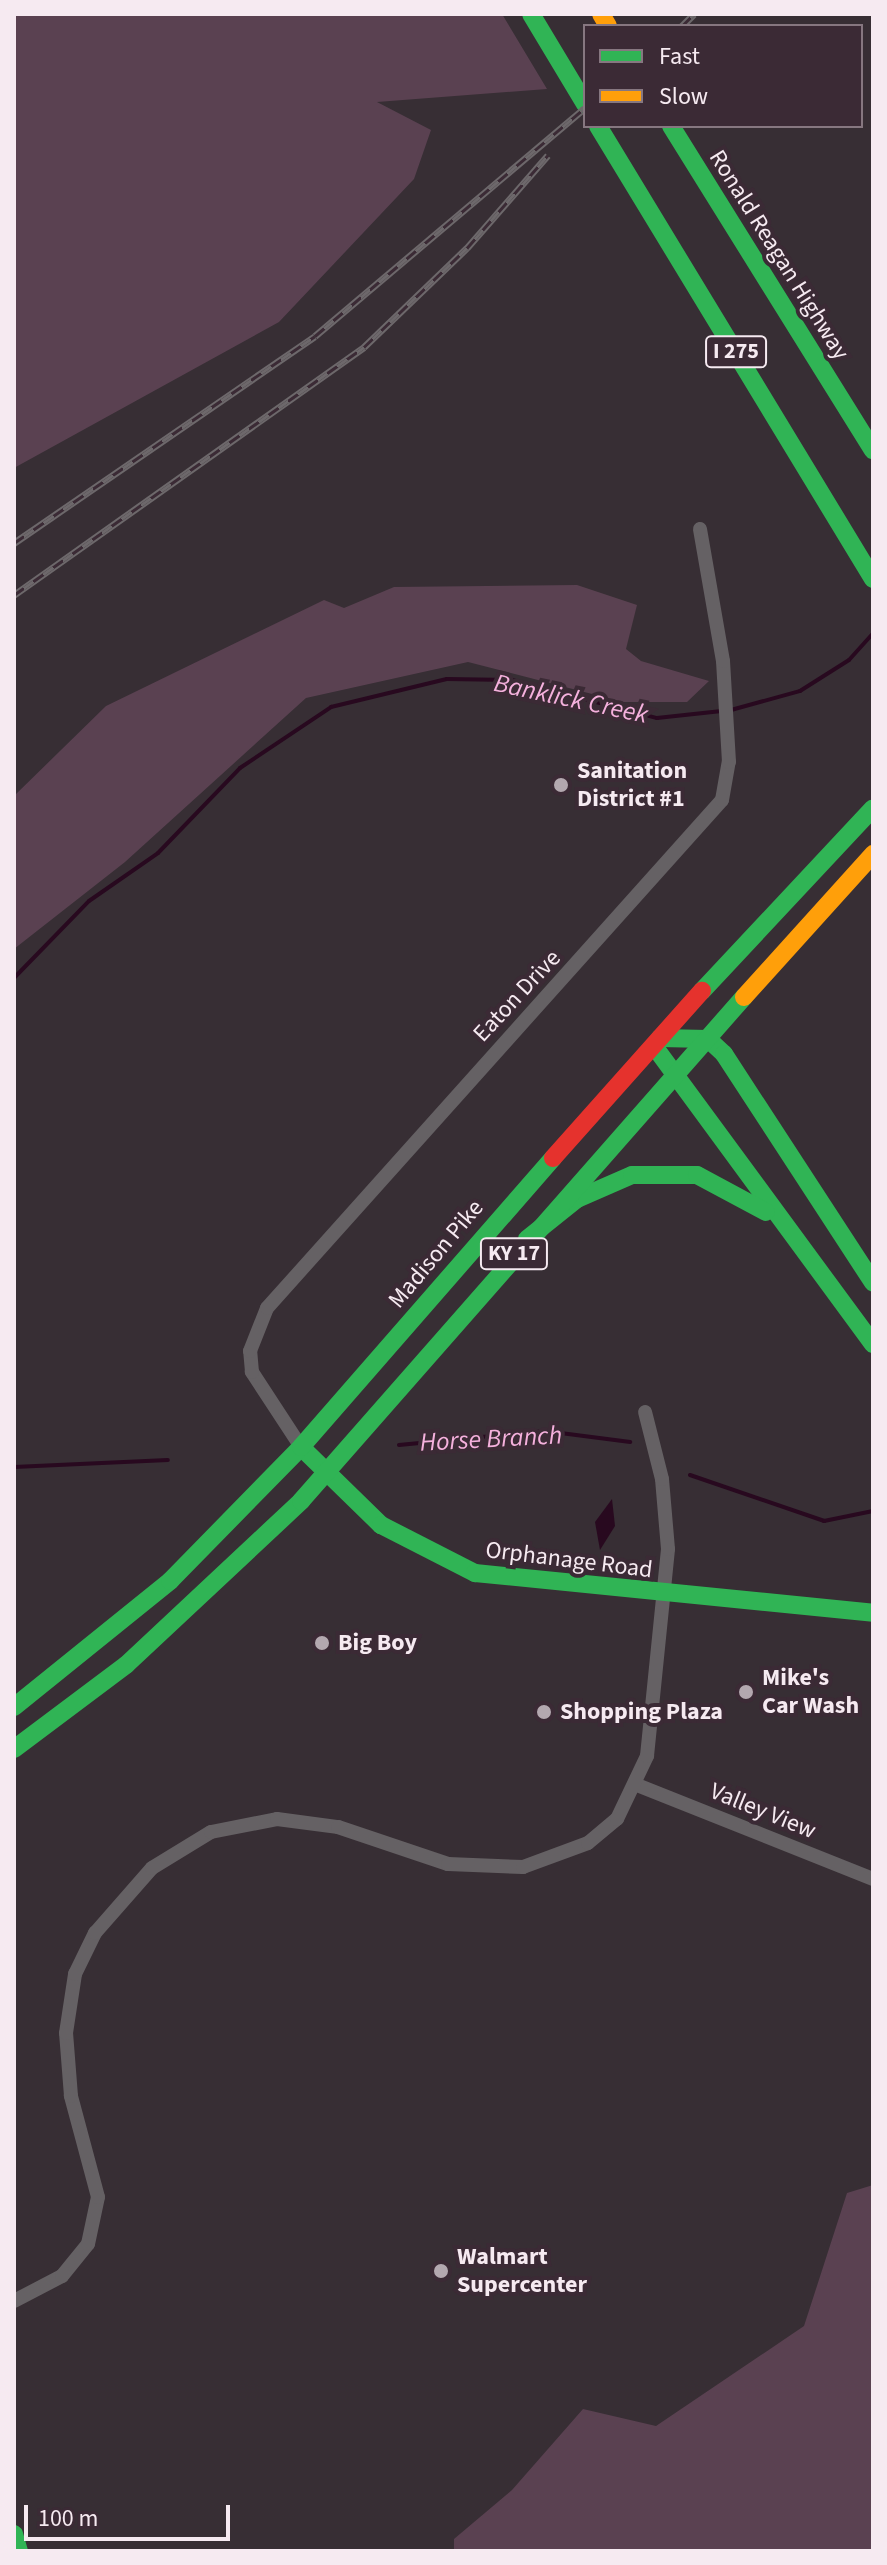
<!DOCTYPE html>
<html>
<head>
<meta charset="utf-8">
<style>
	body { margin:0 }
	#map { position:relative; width:887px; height:2565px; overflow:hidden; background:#372e34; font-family:"Source Sans 3",sans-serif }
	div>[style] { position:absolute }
	.green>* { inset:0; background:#5a4151 }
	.water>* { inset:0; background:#28091f }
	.stream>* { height:4px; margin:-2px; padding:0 2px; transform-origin:2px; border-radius:2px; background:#28091f }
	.street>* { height:14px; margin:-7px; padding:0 7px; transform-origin:7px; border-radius:7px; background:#656164 }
	.fast>* { height:18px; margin:-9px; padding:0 9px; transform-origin:9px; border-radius:9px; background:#30b455 }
	.slow>* { height:18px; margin:-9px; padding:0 9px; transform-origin:9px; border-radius:9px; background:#ff9f0a }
	.jam>* { height:18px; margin:-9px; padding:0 9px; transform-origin:9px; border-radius:9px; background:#e5322d }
	.rail>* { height:7px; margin-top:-3.5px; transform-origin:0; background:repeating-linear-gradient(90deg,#3b2a35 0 12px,#6d686b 0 24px); box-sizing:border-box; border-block:2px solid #6d686b }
	.dots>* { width:22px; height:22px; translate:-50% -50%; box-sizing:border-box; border:4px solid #3b2a35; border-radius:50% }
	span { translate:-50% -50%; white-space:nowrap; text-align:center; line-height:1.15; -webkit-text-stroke:8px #3b2a35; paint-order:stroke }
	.shield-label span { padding:2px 6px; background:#3b2a35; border:2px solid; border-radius:6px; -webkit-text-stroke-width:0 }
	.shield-label { font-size:22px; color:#f6eaf1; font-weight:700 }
	.street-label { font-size:24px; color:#f6eaf1 }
	.poi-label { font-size:24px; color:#f6eaf1; font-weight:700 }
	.left { translate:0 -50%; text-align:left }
	.water-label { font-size:26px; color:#f5b1dd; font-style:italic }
	.frame { position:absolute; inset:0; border:16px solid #f6eaf1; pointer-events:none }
	.legend { position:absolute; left:583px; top:24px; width:280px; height:104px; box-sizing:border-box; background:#3b2a35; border:2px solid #867780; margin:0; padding:10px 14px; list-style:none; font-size:24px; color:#f6eaf1 }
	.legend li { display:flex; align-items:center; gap:16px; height:40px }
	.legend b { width:40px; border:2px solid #867780 }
	.scale { position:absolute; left:24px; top:2505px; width:206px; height:36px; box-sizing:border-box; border:4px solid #f6eaf1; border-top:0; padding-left:10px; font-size:24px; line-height:28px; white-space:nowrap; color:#f6eaf1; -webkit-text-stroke:6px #3b2a35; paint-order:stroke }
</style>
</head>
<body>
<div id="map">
	<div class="green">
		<div style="clip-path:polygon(14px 14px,502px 14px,547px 89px,377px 102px,431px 130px,414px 179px,279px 322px,14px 468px)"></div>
		<div style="clip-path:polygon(577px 585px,637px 605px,626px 649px,641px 661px,709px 681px,687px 702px,623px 702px,468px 662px,306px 698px,125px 862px,14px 949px,14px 796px,106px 706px,324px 600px,344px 608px,394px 587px)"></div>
		<div style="clip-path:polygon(873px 2185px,873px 2551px,454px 2551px,454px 2539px,512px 2490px,583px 2409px,656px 2426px,804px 2326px,847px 2193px)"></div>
	</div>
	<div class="water">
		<div style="clip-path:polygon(612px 1499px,615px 1526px,600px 1550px,595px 1522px)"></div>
	</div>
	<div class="stream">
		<div style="left:731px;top:710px;width:72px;rotate:-15.4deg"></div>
		<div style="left:800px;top:691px;width:58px;rotate:-32.3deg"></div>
		<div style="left:849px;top:660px;width:36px;rotate:-48deg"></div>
		<div style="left:14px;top:978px;width:107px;rotate:-45.8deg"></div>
		<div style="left:89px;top:901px;width:84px;rotate:-34.8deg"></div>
		<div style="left:158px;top:853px;width:118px;rotate:-46deg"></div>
		<div style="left:240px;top:768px;width:110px;rotate:-33.8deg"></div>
		<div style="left:331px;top:707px;width:119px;rotate:-13.6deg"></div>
		<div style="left:447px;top:679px;width:65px;rotate:0.9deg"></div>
		<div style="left:512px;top:680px;width:150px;rotate:14.7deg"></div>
		<div style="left:657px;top:718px;width:65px;rotate:-6.1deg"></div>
		<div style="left:399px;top:1445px;width:147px;rotate:-5.5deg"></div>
		<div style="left:545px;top:1431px;width:86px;rotate:7.4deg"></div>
		<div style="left:14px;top:1467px;width:154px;rotate:-2.6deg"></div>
		<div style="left:690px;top:1475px;width:142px;rotate:18.9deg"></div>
		<div style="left:824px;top:1521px;width:50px;rotate:-11.5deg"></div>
	</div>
	<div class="street">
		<div style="left:301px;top:1447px;width:90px;rotate:-123.2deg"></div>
		<div style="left:252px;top:1372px;width:21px;rotate:-95deg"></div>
		<div style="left:250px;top:1351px;width:46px;rotate:-68.4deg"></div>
		<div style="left:267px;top:1308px;width:682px;rotate:-48.15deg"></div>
		<div style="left:722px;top:800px;width:39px;rotate:-80deg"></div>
		<div style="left:729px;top:762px;width:101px;rotate:-93.4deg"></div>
		<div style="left:723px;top:661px;width:134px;rotate:-99.9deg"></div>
		<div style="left:637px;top:1785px;width:254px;rotate:21.7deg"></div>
		<div style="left:14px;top:2301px;width:54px;rotate:-27.5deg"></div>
		<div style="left:62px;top:2276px;width:41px;rotate:-50.9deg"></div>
		<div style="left:88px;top:2244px;width:48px;rotate:-78deg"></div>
		<div style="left:98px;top:2197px;width:105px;rotate:-105deg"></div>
		<div style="left:71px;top:2096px;width:63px;rotate:-94.5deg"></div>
		<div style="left:66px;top:2033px;width:60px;rotate:-81.3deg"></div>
		<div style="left:75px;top:1974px;width:46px;rotate:-64deg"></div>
		<div style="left:95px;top:1933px;width:86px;rotate:-48.8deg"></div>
		<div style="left:152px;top:1868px;width:69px;rotate:-31.4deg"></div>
		<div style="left:211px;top:1832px;width:67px;rotate:-11.1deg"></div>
		<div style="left:277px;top:1819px;width:62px;rotate:7.5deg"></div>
		<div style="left:338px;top:1827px;width:116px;rotate:18.6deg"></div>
		<div style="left:448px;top:1864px;width:75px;rotate:2.3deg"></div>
		<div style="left:523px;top:1867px;width:69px;rotate:-20.3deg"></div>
		<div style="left:588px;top:1843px;width:38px;rotate:-40deg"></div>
		<div style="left:617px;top:1819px;width:70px;rotate:-64.5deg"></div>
		<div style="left:647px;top:1756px;width:208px;rotate:-84.2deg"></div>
		<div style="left:668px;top:1549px;width:70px;rotate:-94.9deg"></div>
		<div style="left:662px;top:1479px;width:69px;rotate:-104.2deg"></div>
	</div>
	<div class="fast">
		<div style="left:531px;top:14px;width:105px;rotate:59deg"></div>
		<div style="left:598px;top:126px;width:530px;rotate:58.74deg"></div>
		<div style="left:671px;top:126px;width:382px;rotate:58.1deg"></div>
		<div style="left:702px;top:991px;width:250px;rotate:-46.9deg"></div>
		<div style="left:660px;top:1038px;width:48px;rotate:1.2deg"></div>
		<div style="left:708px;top:1039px;width:22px;rotate:43deg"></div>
		<div style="left:724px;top:1054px;width:273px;rotate:56.9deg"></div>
		<div style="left:654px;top:1046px;width:370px;rotate:53.7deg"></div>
		<div style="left:527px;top:1239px;width:64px;rotate:-38.7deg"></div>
		<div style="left:577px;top:1199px;width:60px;rotate:-23.6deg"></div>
		<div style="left:632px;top:1175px;width:65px"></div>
		<div style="left:697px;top:1175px;width:78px;rotate:28.2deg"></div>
		<div style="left:301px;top:1447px;width:112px;rotate:44.3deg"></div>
		<div style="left:381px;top:1525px;width:106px;rotate:27.1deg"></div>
		<div style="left:475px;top:1573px;width:400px;rotate:5.7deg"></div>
		<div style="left:14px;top:1707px;width:201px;rotate:-38.9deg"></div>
		<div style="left:170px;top:1581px;width:187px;rotate:-45.6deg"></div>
		<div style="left:301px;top:1447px;width:383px;rotate:-48.9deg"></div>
		<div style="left:14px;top:1749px;width:140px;rotate:-36.9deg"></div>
		<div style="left:126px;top:1665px;width:240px;rotate:-43.1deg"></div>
		<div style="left:301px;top:1501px;width:671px;rotate:-48.69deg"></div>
		<div style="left:14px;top:2534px;width:18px;rotate:74deg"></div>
	</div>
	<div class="slow">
		<div style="left:601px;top:14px;width:14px;rotate:60deg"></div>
		<div style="left:744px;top:997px;width:193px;rotate:-47.9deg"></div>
	</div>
	<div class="jam">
		<div style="left:553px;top:1158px;width:224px;rotate:-48.3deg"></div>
	</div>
	<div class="rail">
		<div style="left:682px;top:26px;width:17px;rotate:-45deg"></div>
		<div style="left:14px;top:543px;width:365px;rotate:-34.5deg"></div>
		<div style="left:315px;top:336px;width:353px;rotate:-40.2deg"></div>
		<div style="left:14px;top:595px;width:429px;rotate:-35.3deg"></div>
		<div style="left:364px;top:347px;width:143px;rotate:-43.9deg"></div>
		<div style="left:467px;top:248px;width:123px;rotate:-48.9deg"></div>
	</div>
	<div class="dots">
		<div style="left:561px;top:785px;background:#b3a8af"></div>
		<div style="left:322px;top:1643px;background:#b3a8af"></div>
		<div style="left:746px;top:1692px;background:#b3a8af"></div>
		<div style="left:544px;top:1712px;background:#b3a8af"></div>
		<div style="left:441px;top:2271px;background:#b3a8af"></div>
	</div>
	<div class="shield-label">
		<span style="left:736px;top:352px">I 275</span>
		<span style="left:514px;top:1254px">KY 17</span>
	</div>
	<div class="street-label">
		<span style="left:779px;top:255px;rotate:58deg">Ronald Reagan Highway</span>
		<span style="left:517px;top:996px;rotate:-47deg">Eaton Drive</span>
		<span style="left:436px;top:1254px;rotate:-50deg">Madison Pike</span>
		<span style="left:569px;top:1560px;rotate:7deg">Orphanage Road</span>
		<span style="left:763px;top:1811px;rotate:22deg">Valley View</span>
	</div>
	<div class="poi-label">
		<span class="left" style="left:577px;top:785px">Sanitation<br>District #1</span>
		<span class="left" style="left:338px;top:1643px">Big Boy</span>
		<span class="left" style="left:762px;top:1692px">Mike's<br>Car Wash</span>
		<span class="left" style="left:560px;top:1712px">Shopping Plaza</span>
		<span class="left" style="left:457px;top:2271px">Walmart<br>Supercenter</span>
	</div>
	<div class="water-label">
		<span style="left:571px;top:699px;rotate:12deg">Banklick Creek</span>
		<span style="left:491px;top:1439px;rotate:-3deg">Horse Branch</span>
	</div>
	<div class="frame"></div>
	<ul class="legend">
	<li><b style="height:10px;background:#30b455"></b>Fast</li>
	<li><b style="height:10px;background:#ff9f0a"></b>Slow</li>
	</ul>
	<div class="scale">100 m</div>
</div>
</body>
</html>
